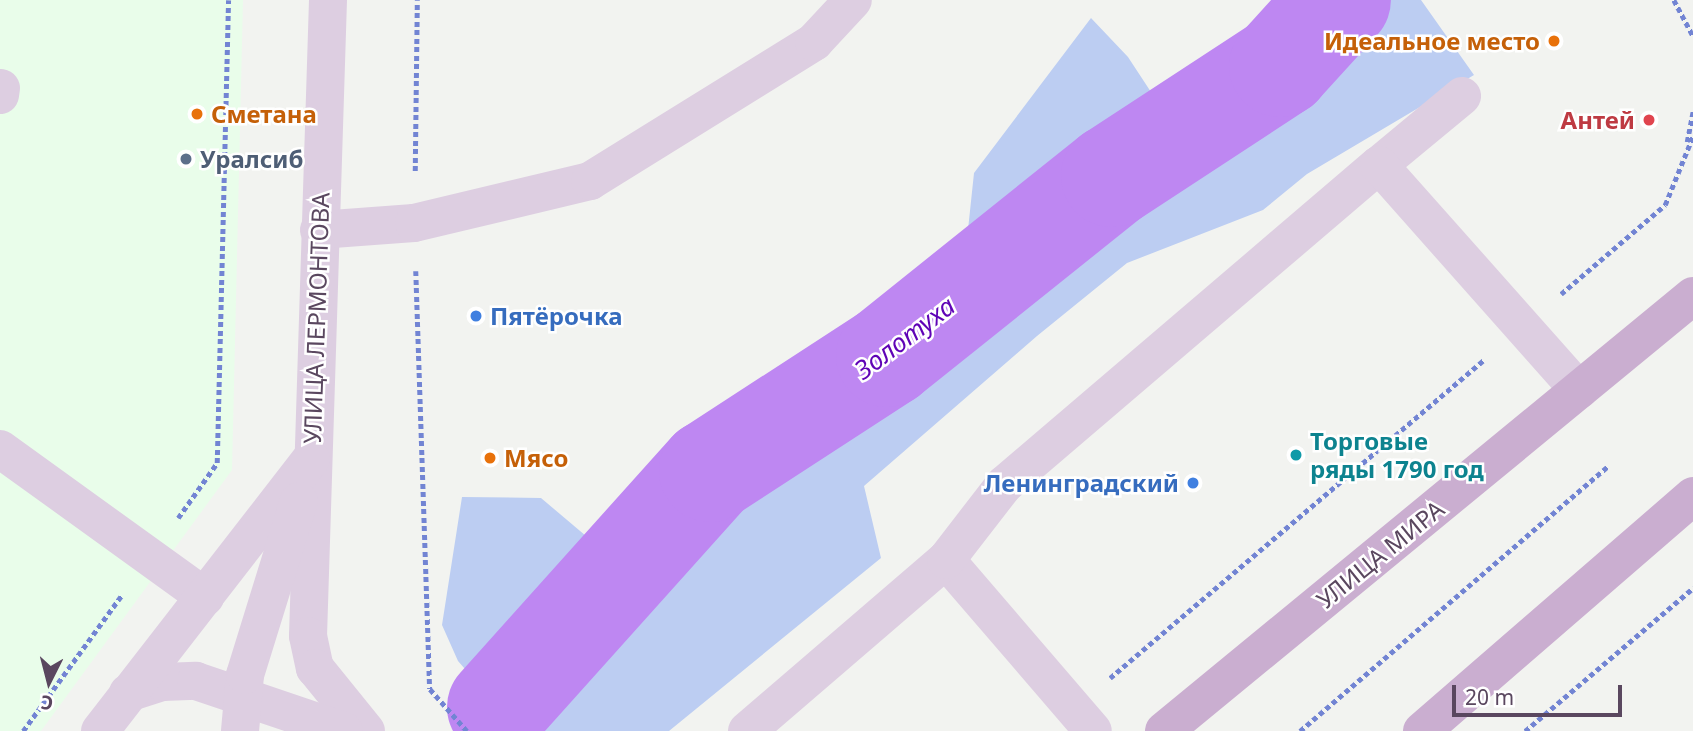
<!DOCTYPE html>
<html>
<head>
<meta charset="utf-8">
<style>
	body { margin:0 }
	#map { position:relative; width:1693px; height:731px; overflow:hidden; background:#f2f3f0; font-family:"Noto Sans",sans-serif }
	div>[style] { position:absolute }
	.commercial>* { inset:0; background:#e9fdea }
	.green>* { inset:0; background:#bccdf2 }
	.river>* { height:102px; margin:-51px; padding:0 51px; transform-origin:51px; border-radius:51px; background:#be87f2 }
	.path>* { height:4.5px; margin-top:-2.25px; transform-origin:0; background:repeating-linear-gradient(90deg,#7284d3 0 5px,transparent 0 8.5px) }
	.minor>* { height:38px; margin:-19px; padding:0 19px; transform-origin:19px; border-radius:19px; background:#ddcee1 }
	.major>* { height:38px; margin:-19px; padding:0 19px; transform-origin:19px; border-radius:19px; background:#caaed0 }
	.dots>* { width:19px; height:19px; translate:-50% -50%; box-sizing:border-box; border:4px solid #fff; border-radius:50% }
	span { translate:-50% -50%; white-space:nowrap; text-align:center; line-height:1.15; -webkit-text-stroke:5px #fff; paint-order:stroke }
	.food-label { font-size:24px; color:#c56008; font-weight:700 }
	.right { translate:-100% -50%; text-align:right }
	.left { translate:0 -50%; text-align:left }
	.health-label { font-size:24px; color:#be3a42; font-weight:700 }
	.service-label { font-size:24px; color:#4e5e75; font-weight:700 }
	.shop-label { font-size:24px; color:#366cbe; font-weight:700 }
	.street-label { font-size:24px; color:#5a475f }
	.culture-label { font-size:24px; color:#0d838f; font-weight:700 }
	.water-label { font-size:26px; color:#5f03b6; font-style:italic }
	.north { position:absolute; left:14px; top:647px; width:70px; height:70px; -webkit-text-stroke:5px #fff; paint-order:stroke; rotate:186deg; font-size:19px; font-weight:700; line-height:28px; text-align:center; color:#5a475f }
	.north::after { content:''; display:block; margin:auto; width:24px; height:32px; background:#5a475f; clip-path:polygon(50% 0,100% 100%,50% 72%,0 100%) }
	.scale { position:absolute; left:1452px; top:685px; width:170px; height:32px; box-sizing:border-box; border:4px solid #5a475f; border-top:0; padding-left:9px; font-size:21px; line-height:24px; white-space:nowrap; color:#5a475f; -webkit-text-stroke:5px #fff; paint-order:stroke }
</style>
</head>
<body>
<div id="map">
	<div class="commercial">
		<div style="clip-path:polygon(0 0,243px 0,232px 470px,41px 731px,0 731px)"></div>
	</div>
	<div class="green">
		<div style="clip-path:polygon(1347px 0,1421px 0,1474px 75px,1307px 174px,1263px 210px,1127px 263px,1037px 336px,864px 486px,881px 558px,669px 731px,519px 731px,458px 661px,442px 625px,462px 497px,541px 498px,586px 536px,661px 489px,967px 239px,974px 173px,1091px 18px,1128px 57px,1168px 118px,1284px 74px)"></div>
	</div>
	<div class="river">
		<div style="left:498px;top:707px;width:317px;rotate:-48.1deg"></div>
		<div style="left:710px;top:471px;width:211px;rotate:-33deg"></div>
		<div style="left:887px;top:356px;width:288px;rotate:-38.7deg"></div>
		<div style="left:1112px;top:176px;width:201px;rotate:-33.2deg"></div>
		<div style="left:1280px;top:66px;width:89px;rotate:-47.7deg"></div>
	</div>
	<div class="path">
		<div style="left:1674px;top:0;width:40px;rotate:62deg"></div>
		<div style="left:1687px;top:142px;width:33px;rotate:-79deg"></div>
		<div style="left:415px;top:171px;width:171px;rotate:-89.3deg"></div>
		<div style="left:416px;top:271px;width:418px;rotate:88.1deg"></div>
		<div style="left:430px;top:689px;width:56px;rotate:48.6deg"></div>
		<div style="left:1561px;top:294px;width:137px;rotate:-40.6deg"></div>
		<div style="left:1665px;top:205px;width:74px;rotate:-67.9deg"></div>
		<div style="left:178px;top:518px;width:67px;rotate:-54.7deg"></div>
		<div style="left:217px;top:463px;width:463px;rotate:-88.6deg"></div>
		<div style="left:1110px;top:678px;width:492px;rotate:-40.4deg"></div>
		<div style="left:23px;top:731px;width:167px;rotate:-54deg"></div>
		<div style="left:1300px;top:731px;width:405px;rotate:-40.7deg"></div>
		<div style="left:1525px;top:731px;width:221px;rotate:-40.4deg"></div>
	</div>
	<div class="minor">
		<div style="left:328px;top:0;width:636px;rotate:91.8deg"></div>
		<div style="left:308px;top:636px;width:33px;rotate:78deg"></div>
		<div style="left:315px;top:668px;width:81px;rotate:51deg"></div>
		<div style="left:0;top:95px;width:7px;rotate:-82deg"></div>
		<div style="left:1379px;top:165px;width:108px;rotate:-39.7deg"></div>
		<div style="left:319px;top:230px;width:95px;rotate:-4.2deg"></div>
		<div style="left:414px;top:223px;width:181px;rotate:-13.4deg"></div>
		<div style="left:590px;top:181px;width:264px;rotate:-31.8deg"></div>
		<div style="left:814px;top:42px;width:57px;rotate:-47.1deg"></div>
		<div style="left:0;top:449px;width:253px;rotate:35.8deg"></div>
		<div style="left:946px;top:560px;width:225px;rotate:49.3deg"></div>
		<div style="left:128px;top:693px;width:36px;rotate:-18deg"></div>
		<div style="left:162px;top:682px;width:34px;rotate:-2deg"></div>
		<div style="left:196px;top:681px;width:156px;rotate:18.7deg"></div>
		<div style="left:100px;top:731px;width:344px;rotate:-52.2deg"></div>
		<div style="left:240px;top:731px;width:56px;rotate:-84.9deg"></div>
		<div style="left:245px;top:675px;width:182px;rotate:-72.8deg"></div>
		<div style="left:747px;top:731px;width:262px;rotate:-40.7deg"></div>
		<div style="left:946px;top:560px;width:95px;rotate:-52.3deg"></div>
		<div style="left:1004px;top:485px;width:493px;rotate:-40.5deg"></div>
		<div style="left:1379px;top:165px;width:301px;rotate:48.4deg"></div>
	</div>
	<div class="major">
		<div style="left:1164px;top:731px;width:685px;rotate:-39.43deg"></div>
		<div style="left:1422px;top:731px;width:359px;rotate:-40.9deg"></div>
	</div>
	<div class="dots">
		<div style="left:1554px;top:41px;background:#e8710a"></div>
		<div style="left:197px;top:114px;background:#e8710a"></div>
		<div style="left:1649px;top:120px;background:#e0444e"></div>
		<div style="left:186px;top:159px;background:#5c6f8a"></div>
		<div style="left:476px;top:316px;background:#3f7fe0"></div>
		<div style="left:1296px;top:455px;background:#0f9aa8"></div>
		<div style="left:490px;top:458px;background:#e8710a"></div>
		<div style="left:1193px;top:483px;background:#3f7fe0"></div>
	</div>
	<div class="food-label">
		<span class="right" style="left:1540px;top:41px">Идеальное место</span>
		<span class="left" style="left:211px;top:114px">Сметана</span>
		<span class="left" style="left:504px;top:458px">Мясо</span>
	</div>
	<div class="health-label">
		<span class="right" style="left:1635px;top:120px">Антей</span>
	</div>
	<div class="service-label">
		<span class="left" style="left:200px;top:159px">Уралсиб</span>
	</div>
	<div class="shop-label">
		<span class="left" style="left:490px;top:316px">Пятёрочка</span>
		<span class="right" style="left:1179px;top:483px">Ленинградский</span>
	</div>
	<div class="street-label">
		<span style="left:316px;top:318px;rotate:-88deg">УЛИЦА ЛЕРМОНТОВА</span>
		<span style="left:1380px;top:554px;rotate:-39deg">УЛИЦА МИРА</span>
	</div>
	<div class="culture-label">
		<span class="left" style="left:1310px;top:455px">Торговые<br>ряды 1790 год</span>
	</div>
	<div class="water-label">
		<span style="left:905px;top:338px;rotate:-37deg">Золотуха</span>
	</div>
	<div class="north">С</div>
	<div class="scale">20 m</div>
</div>
</body>
</html>
